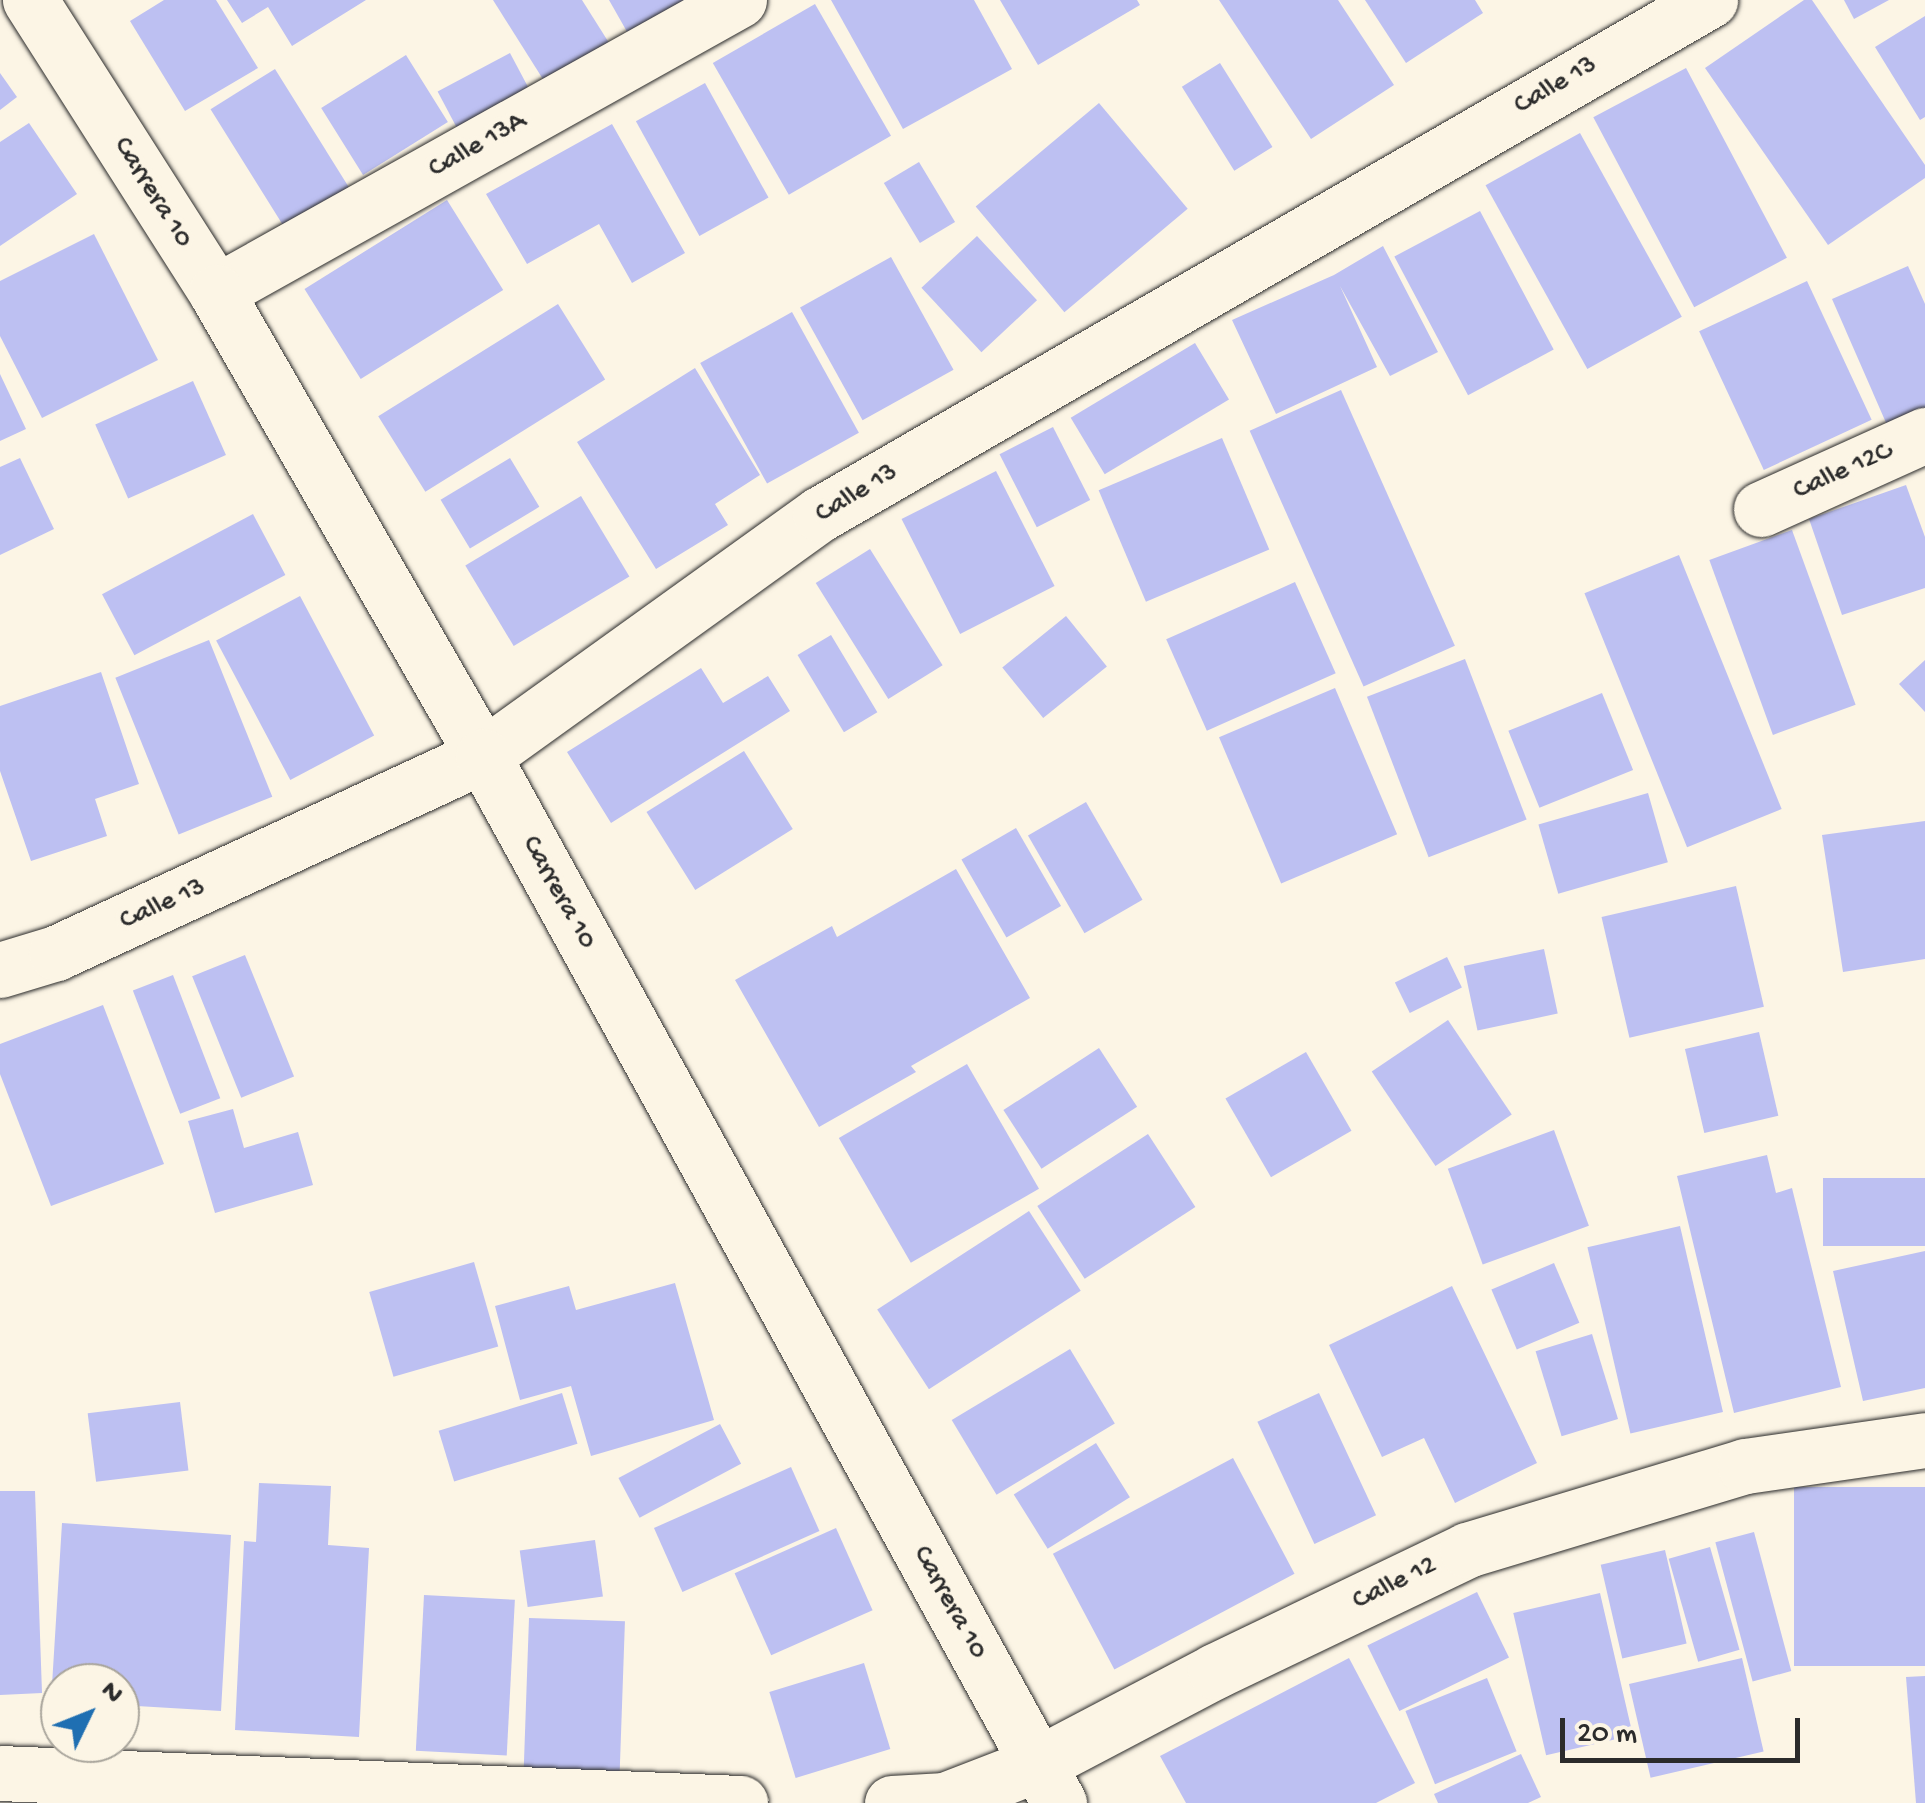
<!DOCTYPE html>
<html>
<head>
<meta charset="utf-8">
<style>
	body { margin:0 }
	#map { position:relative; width:1925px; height:1803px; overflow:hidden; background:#fcf5e5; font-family:"Gochi Hand",sans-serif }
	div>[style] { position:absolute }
	.building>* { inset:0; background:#bdc0f2; transform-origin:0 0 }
	.roads { filter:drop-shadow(0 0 2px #2b2b2b) drop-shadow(0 0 2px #2b2b2b) }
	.street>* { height:55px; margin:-27.5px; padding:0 27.5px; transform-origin:27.5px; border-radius:27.5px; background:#fcf5e5 }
	.secondary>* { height:55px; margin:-27.5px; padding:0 27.5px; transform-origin:27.5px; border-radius:27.5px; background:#fcf5e5 }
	span { translate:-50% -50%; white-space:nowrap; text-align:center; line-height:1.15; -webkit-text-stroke:10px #fcf5e5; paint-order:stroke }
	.street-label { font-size:28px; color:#2b2b2b }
	.north { position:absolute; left:40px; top:1663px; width:100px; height:100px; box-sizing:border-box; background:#fcf5e5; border:2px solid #a8a49b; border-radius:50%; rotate:47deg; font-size:28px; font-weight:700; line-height:40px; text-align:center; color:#2b2b2b }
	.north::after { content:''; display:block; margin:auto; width:35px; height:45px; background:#1f6fb2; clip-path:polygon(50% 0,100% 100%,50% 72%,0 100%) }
	.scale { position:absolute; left:1560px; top:1718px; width:240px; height:45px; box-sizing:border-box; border:5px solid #2b2b2b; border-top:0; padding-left:12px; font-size:30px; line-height:35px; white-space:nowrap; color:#2b2b2b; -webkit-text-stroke:8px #fcf5e5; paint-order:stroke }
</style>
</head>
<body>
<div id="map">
	<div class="building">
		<div style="clip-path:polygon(164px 0,216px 0,258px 68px,185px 111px,130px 21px)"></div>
		<div style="clip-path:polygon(227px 0,366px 0,292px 46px,268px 7px,242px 23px)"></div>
		<div style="clip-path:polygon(493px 0,582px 0,611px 46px,546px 84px)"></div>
		<div style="clip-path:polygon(609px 0,697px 0,630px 37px)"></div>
		<div style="clip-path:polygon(831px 0,974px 0,1012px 69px,903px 129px)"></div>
		<div style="clip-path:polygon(1000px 0,1137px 0,1140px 5px,1038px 65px)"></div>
		<div style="clip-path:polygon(1219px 0,1338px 0,1394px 85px,1311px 139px)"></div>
		<div style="clip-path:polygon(1365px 0,1475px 0,1483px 13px,1406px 63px)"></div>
		<div style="clip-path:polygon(1804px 0,1812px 0,1925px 165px,1925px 178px,1828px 245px,1705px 68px)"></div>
		<div style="clip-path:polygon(1844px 0,1889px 0,1854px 19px)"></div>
		<div style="left:815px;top:4px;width:152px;height:118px;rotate:60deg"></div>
		<div style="clip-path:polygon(1925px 16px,1925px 117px,1920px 120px,1875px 47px)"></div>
		<div style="left:510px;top:53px;width:50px;height:82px;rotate:62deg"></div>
		<div style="left:406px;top:55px;width:79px;height:100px;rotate:58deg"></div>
		<div style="left:1220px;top:63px;width:99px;height:45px;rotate:58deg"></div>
		<div style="left:1686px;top:68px;width:215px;height:105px;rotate:62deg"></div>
		<div style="left:275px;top:69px;width:150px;height:76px;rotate:58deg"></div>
		<div style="clip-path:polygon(0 73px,17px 97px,0 110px)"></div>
		<div style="left:705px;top:83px;width:131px;height:79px;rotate:61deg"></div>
		<div style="left:1099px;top:103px;width:138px;height:161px;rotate:50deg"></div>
		<div style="clip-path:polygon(29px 123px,77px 194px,0 246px,0 142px)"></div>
		<div style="clip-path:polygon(612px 124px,685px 253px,632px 283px,599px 224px,527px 264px,486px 194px)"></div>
		<div style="left:1580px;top:133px;width:210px;height:108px;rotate:61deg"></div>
		<div style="left:919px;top:162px;width:70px;height:41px;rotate:59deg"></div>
		<div style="left:447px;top:200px;width:106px;height:168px;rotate:58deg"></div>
		<div style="left:1480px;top:211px;width:157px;height:97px;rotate:62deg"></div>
		<div style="clip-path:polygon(94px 234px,158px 360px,42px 418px,0 336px,0 281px)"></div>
		<div style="left:977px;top:236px;width:88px;height:76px;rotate:47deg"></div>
		<div style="clip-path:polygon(1383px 246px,1438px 352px,1390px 376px,1340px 286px,1377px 367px,1276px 414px,1232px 320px,1334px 275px)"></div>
		<div style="left:891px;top:257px;width:129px;height:104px;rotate:61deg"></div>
		<div style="clip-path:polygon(1908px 266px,1925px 304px,1925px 409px,1887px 425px,1832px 299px)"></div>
		<div style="left:1807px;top:281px;width:153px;height:119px;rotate:65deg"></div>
		<div style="left:558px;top:304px;width:89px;height:212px;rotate:58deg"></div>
		<div style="left:792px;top:312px;width:138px;height:105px;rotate:61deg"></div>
		<div style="left:1195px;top:343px;width:66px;height:145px;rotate:59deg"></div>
		<div style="clip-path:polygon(695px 368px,760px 475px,715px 504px,728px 525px,656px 569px,577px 442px)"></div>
		<div style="clip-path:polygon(0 374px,26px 429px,0 441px)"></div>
		<div style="left:193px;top:381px;width:81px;height:107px;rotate:66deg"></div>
		<div style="left:1341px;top:390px;width:280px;height:100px;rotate:66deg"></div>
		<div style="left:1053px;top:427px;width:82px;height:60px;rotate:63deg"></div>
		<div style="left:1222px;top:438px;width:121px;height:134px;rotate:67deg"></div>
		<div style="clip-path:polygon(20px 458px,54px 529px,0 555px,0 467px)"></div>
		<div style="left:510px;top:458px;width:57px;height:81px;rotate:59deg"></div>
		<div style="left:996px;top:471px;width:129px;height:106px;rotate:63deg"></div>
		<div style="clip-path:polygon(1906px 485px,1925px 537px,1925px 588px,1842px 615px,1809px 519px)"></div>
		<div style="left:581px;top:496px;width:94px;height:135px;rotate:59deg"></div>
		<div style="left:253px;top:514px;width:69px;height:171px;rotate:62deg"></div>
		<div style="left:1792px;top:530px;width:186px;height:88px;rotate:70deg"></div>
		<div style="left:870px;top:549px;width:137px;height:64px;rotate:58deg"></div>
		<div style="left:1679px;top:555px;width:274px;height:102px;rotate:68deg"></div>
		<div style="left:1295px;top:582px;width:100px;height:141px;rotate:66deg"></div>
		<div style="left:300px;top:596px;width:158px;height:95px;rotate:62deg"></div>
		<div style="left:1066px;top:616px;width:65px;height:82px;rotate:51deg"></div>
		<div style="left:831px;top:635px;width:90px;height:39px;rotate:59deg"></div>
		<div style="left:209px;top:640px;width:169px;height:101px;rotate:68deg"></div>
		<div style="left:1465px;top:659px;width:172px;height:105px;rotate:69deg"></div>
		<div style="clip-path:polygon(1925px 660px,1925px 712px,1899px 684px)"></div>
		<div style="clip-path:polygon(701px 668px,723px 703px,768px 676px,790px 711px,611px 823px,567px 752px)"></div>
		<div style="clip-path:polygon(101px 672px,139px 784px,95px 799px,107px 836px,31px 861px,0 771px,0 706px)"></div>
		<div style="left:1335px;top:688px;width:159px;height:126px;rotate:67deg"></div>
		<div style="left:1602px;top:693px;width:83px;height:101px;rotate:68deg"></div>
		<div style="left:744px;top:751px;width:92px;height:115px;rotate:58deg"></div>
		<div style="left:1648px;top:793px;width:72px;height:114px;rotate:74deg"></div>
		<div style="left:1086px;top:802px;width:113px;height:67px;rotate:60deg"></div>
		<div style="clip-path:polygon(1925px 821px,1925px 959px,1843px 972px,1822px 835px)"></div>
		<div style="left:1016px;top:828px;width:90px;height:63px;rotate:60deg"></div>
		<div style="clip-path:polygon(956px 869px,1030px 998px,911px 1066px,916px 1072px,819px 1127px,735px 980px,832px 926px,837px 937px)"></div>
		<div style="left:1736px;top:886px;width:124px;height:138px;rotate:77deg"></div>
		<div style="left:1544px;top:949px;width:66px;height:82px;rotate:78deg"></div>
		<div style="left:245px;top:955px;width:131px;height:57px;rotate:68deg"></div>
		<div style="left:1447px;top:957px;width:34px;height:58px;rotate:64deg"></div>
		<div style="left:173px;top:975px;width:132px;height:43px;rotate:69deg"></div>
		<div style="clip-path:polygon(103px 1005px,164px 1164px,51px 1206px,0 1074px,0 1044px)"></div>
		<div style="left:1448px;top:1020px;width:114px;height:92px;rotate:56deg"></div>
		<div style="left:1759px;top:1032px;width:86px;height:76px;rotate:77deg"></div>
		<div style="left:1099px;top:1048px;width:70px;height:114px;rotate:57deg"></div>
		<div style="left:1306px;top:1052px;width:91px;height:93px;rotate:60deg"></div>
		<div style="left:967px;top:1064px;width:144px;height:148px;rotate:60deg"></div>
		<div style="clip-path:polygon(233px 1109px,244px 1148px,298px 1132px,313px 1185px,215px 1213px,188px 1121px)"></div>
		<div style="left:1554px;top:1130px;width:102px;height:113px;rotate:70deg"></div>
		<div style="left:1148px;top:1134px;width:87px;height:132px;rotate:57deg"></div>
		<div style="clip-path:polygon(1767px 1155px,1776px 1193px,1792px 1188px,1841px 1387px,1734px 1413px,1677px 1176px)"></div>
		<div style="left:1925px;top:1178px;width:68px;height:102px;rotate:90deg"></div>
		<div style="left:1029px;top:1211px;width:95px;height:181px;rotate:57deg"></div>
		<div style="left:1680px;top:1226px;width:191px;height:95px;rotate:77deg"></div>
		<div style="clip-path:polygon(1925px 1251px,1925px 1388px,1863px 1401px,1833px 1271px)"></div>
		<div style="left:474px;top:1262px;width:88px;height:109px;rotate:74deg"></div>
		<div style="left:1554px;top:1263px;width:65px;height:68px;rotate:67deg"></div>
		<div style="clip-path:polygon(675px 1283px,714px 1420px,591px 1456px,571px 1386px,520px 1400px,495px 1306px,569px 1286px,576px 1310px)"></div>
		<div style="clip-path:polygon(1452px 1286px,1537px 1463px,1455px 1503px,1424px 1438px,1382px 1457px,1329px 1345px)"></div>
		<div style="left:1592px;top:1334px;width:89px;height:59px;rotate:73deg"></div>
		<div style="left:1070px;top:1349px;width:87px;height:138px;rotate:59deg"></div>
		<div style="left:562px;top:1393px;width:53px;height:129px;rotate:73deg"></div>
		<div style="left:1319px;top:1393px;width:135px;height:68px;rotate:65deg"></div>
		<div style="left:180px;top:1402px;width:69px;height:93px;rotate:83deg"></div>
		<div style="left:720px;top:1424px;width:45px;height:115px;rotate:62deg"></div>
		<div style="left:1096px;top:1443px;width:64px;height:97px;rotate:58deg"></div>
		<div style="left:1233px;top:1458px;width:131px;height:204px;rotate:62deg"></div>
		<div style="left:791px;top:1467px;width:70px;height:150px;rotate:66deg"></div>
		<div style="clip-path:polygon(259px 1483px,331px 1486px,328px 1545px,369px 1548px,359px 1737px,235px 1730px,244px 1541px,256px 1542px)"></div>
		<div style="left:1925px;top:1487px;width:179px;height:131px;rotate:90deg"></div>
		<div style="clip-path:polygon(0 1491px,35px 1491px,42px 1693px,0 1695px)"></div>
		<div style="clip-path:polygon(62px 1523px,231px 1535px,221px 1711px,120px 1705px,120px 1683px,60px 1683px,60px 1701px,51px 1701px)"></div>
		<div style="left:836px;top:1528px;width:90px;height:111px;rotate:66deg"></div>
		<div style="left:1754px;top:1532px;width:144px;height:40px;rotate:75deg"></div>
		<div style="left:595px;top:1540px;width:57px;height:76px;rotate:82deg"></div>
		<div style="left:1710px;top:1547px;width:107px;height:43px;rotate:74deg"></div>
		<div style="left:1665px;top:1550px;width:96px;height:66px;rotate:77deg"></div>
		<div style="left:1477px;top:1592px;width:73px;height:122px;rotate:64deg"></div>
		<div style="left:1600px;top:1593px;width:146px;height:89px;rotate:77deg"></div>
		<div style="left:424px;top:1595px;width:91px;height:156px;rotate:3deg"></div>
		<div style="left:529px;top:1618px;width:96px;height:152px;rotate:2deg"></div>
		<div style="clip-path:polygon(1349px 1658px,1415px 1783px,1376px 1803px,1186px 1803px,1160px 1756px)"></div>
		<div style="left:1742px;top:1658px;width:96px;height:116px;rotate:77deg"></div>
		<div style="left:864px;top:1663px;width:90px;height:99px;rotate:73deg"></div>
		<div style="clip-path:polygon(1925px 1676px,1925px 1803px,1916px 1803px,1906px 1677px)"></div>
		<div style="left:1487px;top:1678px;width:79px;height:88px;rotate:68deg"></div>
		<div style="clip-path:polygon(1521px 1754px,1541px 1797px,1528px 1803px,1438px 1803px,1434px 1794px)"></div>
	</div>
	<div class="roads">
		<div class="street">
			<div style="left:216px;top:292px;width:599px;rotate:-29.18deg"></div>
			<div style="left:1761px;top:509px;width:180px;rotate:-24.3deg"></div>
			<div style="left:0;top:970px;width:59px;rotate:-16.9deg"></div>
			<div style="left:56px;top:953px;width:470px;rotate:-24.8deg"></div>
			<div style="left:483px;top:756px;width:415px;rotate:-35.7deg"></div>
			<div style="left:820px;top:514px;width:1028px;rotate:-30.01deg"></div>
			<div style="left:0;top:1773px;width:741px;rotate:2.32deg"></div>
			<div style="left:892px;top:1803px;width:53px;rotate:-3.2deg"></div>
			<div style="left:945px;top:1800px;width:100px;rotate:-21.2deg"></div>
			<div style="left:1038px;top:1764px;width:200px;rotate:-27.7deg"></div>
			<div style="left:1215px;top:1671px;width:280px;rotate:-25.6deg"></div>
			<div style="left:1467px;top:1550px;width:290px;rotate:-16.8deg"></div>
			<div style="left:1745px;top:1466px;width:182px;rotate:-8.2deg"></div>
		</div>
		<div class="secondary">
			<div style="left:30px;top:0;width:346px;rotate:57.5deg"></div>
			<div style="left:216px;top:292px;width:535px;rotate:60.08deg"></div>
			<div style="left:483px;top:756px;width:1195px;rotate:61.18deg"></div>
		</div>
	</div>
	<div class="street-label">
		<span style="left:1556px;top:86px;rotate:-30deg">Calle 13</span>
		<span style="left:478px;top:146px;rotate:-29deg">Calle 13A</span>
		<span style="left:152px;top:193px;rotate:58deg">Carrera 10</span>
		<span style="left:1843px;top:472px;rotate:-24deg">Calle 12C</span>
		<span style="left:857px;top:494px;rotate:-31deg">Calle 13</span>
		<span style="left:558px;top:893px;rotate:61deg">Carrera 10</span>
		<span style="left:163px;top:905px;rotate:-24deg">Calle 13</span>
		<span style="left:1395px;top:1584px;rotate:-26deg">Calle 12</span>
		<span style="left:949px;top:1603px;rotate:61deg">Carrera 10</span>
	</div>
	<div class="north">N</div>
	<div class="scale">20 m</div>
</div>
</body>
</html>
